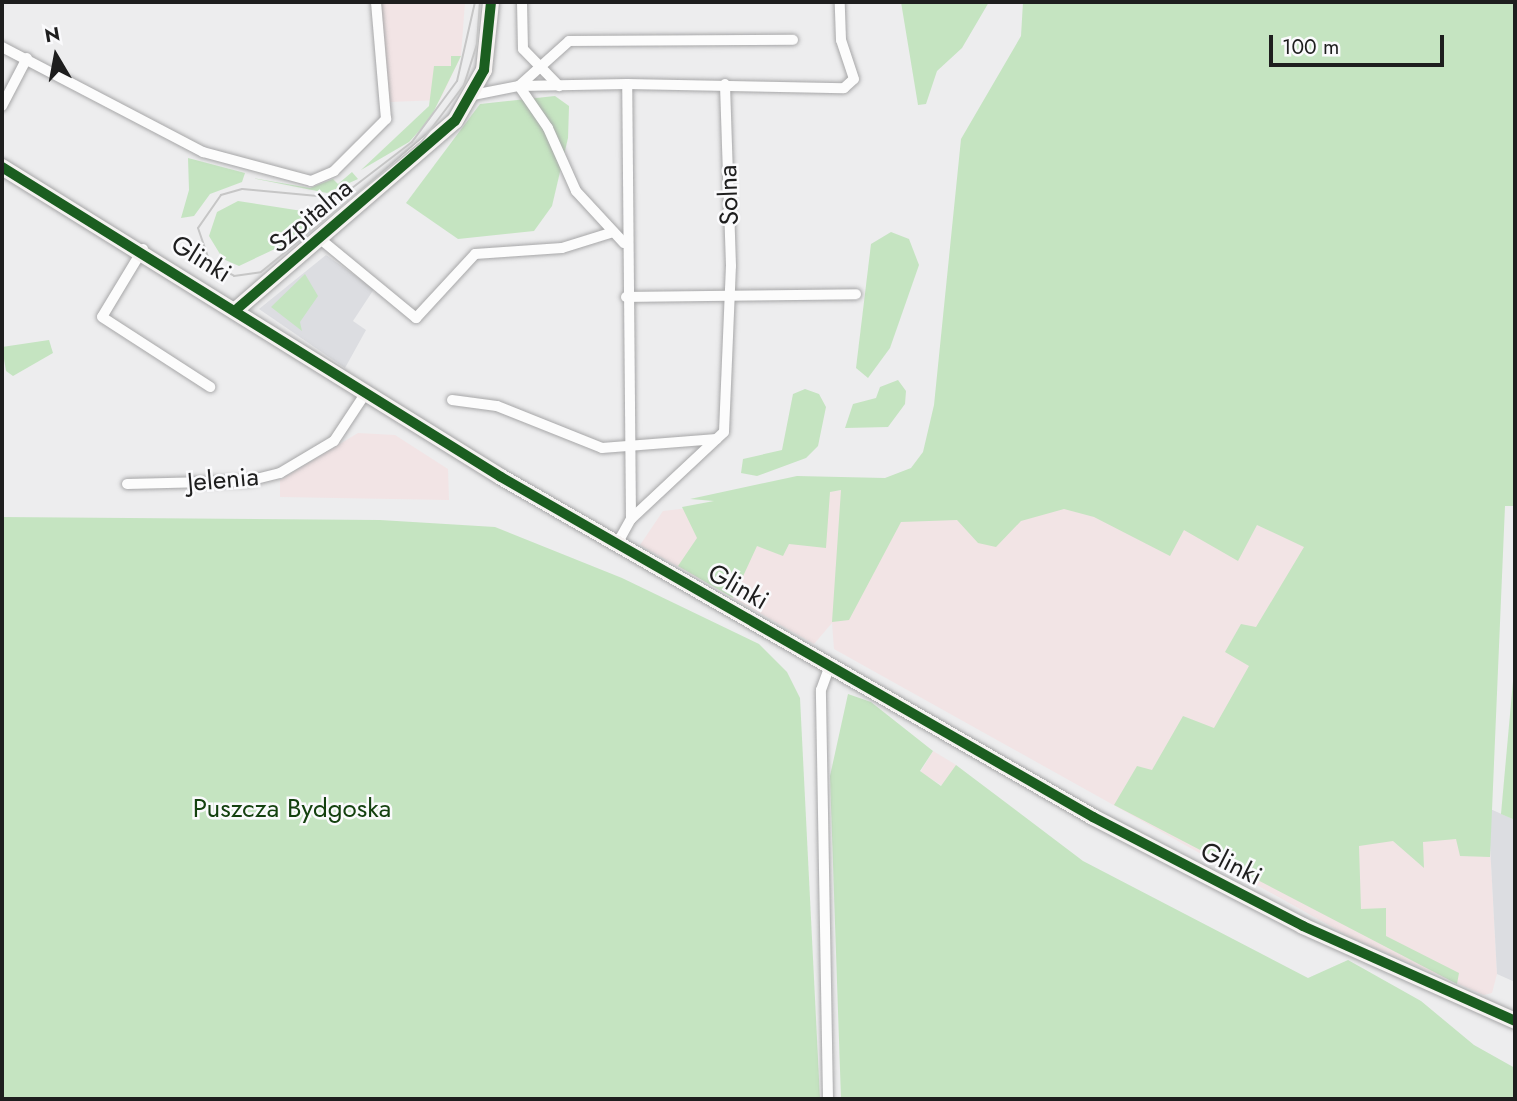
<!DOCTYPE html>
<html>
<head>
<meta charset="utf-8">
<style>
	body { margin:0 }
	#map { position:relative; width:1517px; height:1101px; overflow:hidden; background:#ededee; font-family:Jost,sans-serif }
	div>[style] { position:absolute }
	.industrial>* { inset:0; background:#f2e4e5; transform-origin:0 0 }
	.built>* { inset:0; background:#dcdde1 }
	.green>* { inset:0; background:#c5e4c1 }
	.roads { filter:drop-shadow(0 0 2px #a7a7a8) drop-shadow(0 0 2px #a7a7a8) }
	.street>* { height:10px; margin:-5px; padding:0 5px; transform-origin:5px; border-radius:5px; background:#fcfcfc }
	.secondary>* { height:16px; margin:-8px; padding:0 8px; transform-origin:8px; border-radius:8px; background:#f5f2f1 }
	.tram>* { height:2px; margin:-1px; padding:0 1px; transform-origin:1px; border-radius:1px; background:#c6c6c6 }
	.cycleway>* { height:10px; margin:-5px; padding:0 5px; transform-origin:5px; border-radius:5px; background:#1b5e20 }
	span { translate:-50% -50%; white-space:nowrap; text-align:center; line-height:1.15; -webkit-text-stroke:5px #fafafc; paint-order:stroke }
	.street-label { font-size:26px; color:#1e1e1e }
	.park-label { font-size:26px; color:#14410f }
	.frame { position:absolute; inset:0; border:4px solid #1e1e1e; pointer-events:none }
	.north { position:absolute; left:21px; top:21px; width:70px; height:70px; -webkit-text-stroke:5px #fafafc; paint-order:stroke; rotate:350deg; font-size:19px; font-weight:700; line-height:28px; text-align:center; color:#1e1e1e }
	.north::after { content:''; display:block; margin:auto; width:24px; height:32px; background:#1e1e1e; clip-path:polygon(50% 0,100% 100%,50% 72%,0 100%) }
	.scale { position:absolute; left:1269px; top:35px; width:175px; height:32px; box-sizing:border-box; border:4px solid #1e1e1e; border-top:0; padding-left:9px; font-size:21px; line-height:24px; white-space:nowrap; color:#1e1e1e; -webkit-text-stroke:5px #fafafc; paint-order:stroke }
</style>
</head>
<body>
<div id="map">
	<div class="industrial">
		<div style="clip-path:polygon(376px 2px,465px 2px,461px 56px,440px 100px,389px 102px)"></div>
		<div style="clip-path:polygon(358px 433px,395px 435px,448px 469px,449px 500px,280px 497px,280px 480px)"></div>
		<div style="clip-path:polygon(842px 490px,1505px 500px,1488px 808px,1497px 974px,1492px 993px,1484px 995px,1350px 937px,834px 649px,832px 623px,814px 644px,640px 545px,663px 511px)"></div>
		<div style="left:933px;top:751px;width:27px;height:25px;rotate:31deg"></div>
	</div>
	<div class="built">
		<div style="clip-path:polygon(326px 255px,374px 289px,353px 321px,366px 330px,345px 368px,259px 309px)"></div>
		<div style="clip-path:polygon(1488px 808px,1515px 820px,1515px 982px,1497px 974px)"></div>
	</div>
	<div class="green">
		<div style="clip-path:polygon(901px 2px,989px 2px,962px 48px,937px 71px,926px 104px,918px 105px)"></div>
		<div style="clip-path:polygon(1023px 2px,1515px 2px,1515px 506px,1505px 506px,1490px 857px,1460px 856px,1456px 839px,1423px 842px,1424px 868px,1393px 841px,1359px 846px,1361px 909px,1386px 908px,1386px 936px,1459px 973px,1457px 984px,1114px 805px,1137px 766px,1152px 770px,1183px 716px,1214px 728px,1249px 666px,1225px 652px,1241px 624px,1256px 627px,1304px 547px,1257px 525px,1238px 561px,1184px 530px,1170px 556px,1094px 517px,1064px 509px,1021px 521px,996px 547px,978px 543px,957px 520px,901px 522px,849px 620px,832px 622px,841px 490px,830px 492px,826px 548px,789px 544px,783px 556px,757px 546px,733px 598px,678px 566px,697px 538px,682px 507px,714px 501px,690px 499px,797px 476px,885px 478px,911px 468px,923px 452px,934px 405px,961px 139px,1021px 36px)"></div>
		<div style="clip-path:polygon(451px 56px,461px 56px,430px 119px,409px 142px,361px 170px,429px 106px,434px 66px,451px 66px)"></div>
		<div style="clip-path:polygon(555px 96px,569px 106px,568px 138px,552px 206px,534px 231px,458px 239px,406px 203px,480px 104px)"></div>
		<div style="clip-path:polygon(188px 158px,245px 173px,242px 182px,210px 194px,194px 216px,181px 218px,189px 190px)"></div>
		<div style="clip-path:polygon(352px 172px,358px 179px,327px 193px,252px 178px,310px 188px,333px 179px,338px 184px)"></div>
		<div style="clip-path:polygon(238px 201px,315px 213px,332px 211px,300px 237px,239px 266px,223px 259px,209px 236px,217px 212px)"></div>
		<div style="clip-path:polygon(891px 232px,909px 239px,919px 265px,890px 348px,868px 378px,856px 368px,871px 244px)"></div>
		<div style="clip-path:polygon(305px 274px,318px 296px,300px 322px,302px 331px,271px 307px)"></div>
		<div style="clip-path:polygon(49px 340px,53px 353px,13px 376px,6px 371px,2px 347px)"></div>
		<div style="clip-path:polygon(898px 380px,906px 391px,905px 404px,888px 427px,845px 428px,853px 404px,876px 398px,880px 387px)"></div>
		<div style="clip-path:polygon(805px 389px,819px 394px,826px 407px,818px 446px,806px 458px,757px 476px,741px 473px,743px 459px,782px 450px,793px 394px)"></div>
		<div style="clip-path:polygon(2px 517px,380px 520px,495px 527px,622px 578px,759px 644px,787px 672px,800px 698px,820px 1099px,2px 1099px)"></div>
		<div style="clip-path:polygon(1515px 659px,1515px 820px,1501px 814px)"></div>
		<div style="clip-path:polygon(848px 694px,871px 702px,933px 751px,920px 771px,941px 786px,956px 765px,1083px 861px,1308px 978px,1348px 960px,1421px 1001px,1474px 1045px,1515px 1068px,1515px 1099px,841px 1099px,830px 776px)"></div>
	</div>
	<div class="roads">
		<div class="street">
			<div style="left:522px;top:2px;width:47px;rotate:88.8deg"></div>
			<div style="left:523px;top:49px;width:52px;rotate:45.8deg"></div>
			<div style="left:2px;top:47px;width:227px;rotate:27.6deg"></div>
			<div style="left:203px;top:152px;width:112px;rotate:15deg"></div>
			<div style="left:311px;top:181px;width:25px;rotate:-23deg"></div>
			<div style="left:334px;top:171px;width:74px;rotate:-45deg"></div>
			<div style="left:386px;top:119px;width:117px;rotate:-94.9deg"></div>
			<div style="left:473px;top:95px;width:47px;rotate:-11.1deg"></div>
			<div style="left:519px;top:86px;width:108px;rotate:-1.1deg"></div>
			<div style="left:627px;top:84px;width:217px;rotate:1.1deg"></div>
			<div style="left:844px;top:88px;width:13px;rotate:-42deg"></div>
			<div style="left:854px;top:79px;width:41px;rotate:-108.4deg"></div>
			<div style="left:841px;top:40px;width:38px;rotate:-92deg"></div>
			<div style="left:2px;top:106px;width:54px;rotate:-62.5deg"></div>
			<div style="left:319px;top:238px;width:126px;rotate:39.5deg"></div>
			<div style="left:416px;top:318px;width:87px;rotate:-47.3deg"></div>
			<div style="left:475px;top:254px;width:87px;rotate:-3.9deg"></div>
			<div style="left:562px;top:248px;width:53px;rotate:-17.4deg"></div>
			<div style="left:624px;top:243px;width:71px;rotate:-132.7deg"></div>
			<div style="left:576px;top:191px;width:69px;rotate:-114deg"></div>
			<div style="left:548px;top:128px;width:51px;rotate:-124.6deg"></div>
			<div style="left:519px;top:86px;width:67px;rotate:-42deg"></div>
			<div style="left:569px;top:41px;width:224px;rotate:-0.3deg"></div>
			<div style="left:143px;top:249px;width:79px;rotate:121.1deg"></div>
			<div style="left:102px;top:317px;width:129px;rotate:32.9deg"></div>
			<div style="left:626px;top:297px;width:230px;rotate:-0.7deg"></div>
			<div style="left:452px;top:400px;width:45px;rotate:7.6deg"></div>
			<div style="left:497px;top:406px;width:113px;rotate:21.8deg"></div>
			<div style="left:602px;top:448px;width:115px;rotate:-4.5deg"></div>
			<div style="left:127px;top:484px;width:121px;rotate:-1.4deg"></div>
			<div style="left:248px;top:481px;width:33px;rotate:-14deg"></div>
			<div style="left:280px;top:473px;width:63px;rotate:-30.7deg"></div>
			<div style="left:334px;top:441px;width:60px;rotate:-56.6deg"></div>
			<div style="left:631px;top:519px;width:127px;rotate:-43.1deg"></div>
			<div style="left:724px;top:432px;width:166px;rotate:-87.6deg"></div>
			<div style="left:731px;top:266px;width:182px;rotate:-91.9deg"></div>
			<div style="left:617px;top:544px;width:29px;rotate:-61deg"></div>
			<div style="left:631px;top:519px;width:435px;rotate:-90.5deg"></div>
			<div style="left:828px;top:1099px;width:409px;rotate:-91deg"></div>
			<div style="left:821px;top:690px;width:27px;rotate:-70deg"></div>
		</div>
		<div class="secondary">
			<div style="left:2px;top:167px;width:587px;rotate:31.85deg"></div>
			<div style="left:501px;top:477px;width:683px;rotate:29.87deg"></div>
			<div style="left:1093px;top:817px;width:237px;rotate:27.4deg"></div>
			<div style="left:1303px;top:926px;width:232px;rotate:24.1deg"></div>
			<div style="left:238px;top:308px;width:286px;rotate:-40.8deg"></div>
			<div style="left:455px;top:121px;width:59px;rotate:-60.4deg"></div>
			<div style="left:484px;top:70px;width:68px;rotate:-84.1deg"></div>
		</div>
	</div>
	<div class="tram">
		<div style="left:475px;top:2px;width:81px;rotate:102.8deg"></div>
		<div style="left:457px;top:81px;width:76px;rotate:126.4deg"></div>
		<div style="left:412px;top:142px;width:92px;rotate:142.5deg"></div>
		<div style="left:339px;top:198px;width:97px;rotate:-174.7deg"></div>
		<div style="left:242px;top:189px;width:22px;rotate:164deg"></div>
		<div style="left:221px;top:195px;width:40px;rotate:124.9deg"></div>
		<div style="left:198px;top:228px;width:37px;rotate:71deg"></div>
		<div style="left:210px;top:263px;width:27px;rotate:28deg"></div>
		<div style="left:234px;top:276px;width:27px;rotate:-8deg"></div>
		<div style="left:261px;top:272px;width:208px;rotate:-39.1deg"></div>
		<div style="left:422px;top:141px;width:70px;rotate:-53.1deg"></div>
		<div style="left:464px;top:85px;width:43px;rotate:-72.4deg"></div>
		<div style="left:477px;top:44px;width:42px;rotate:-85.9deg"></div>
	</div>
	<div class="cycleway">
		<div style="left:2px;top:167px;width:587px;rotate:31.85deg"></div>
		<div style="left:501px;top:477px;width:683px;rotate:29.87deg"></div>
		<div style="left:1093px;top:817px;width:237px;rotate:27.4deg"></div>
		<div style="left:1303px;top:926px;width:232px;rotate:24.1deg"></div>
		<div style="left:238px;top:308px;width:286px;rotate:-40.8deg"></div>
		<div style="left:455px;top:121px;width:59px;rotate:-60.4deg"></div>
		<div style="left:484px;top:70px;width:68px;rotate:-84.1deg"></div>
	</div>
	<div class="street-label">
		<span style="left:729px;top:195px;rotate:-92deg">Solna</span>
		<span style="left:311px;top:216px;rotate:-40deg">Szpitalna</span>
		<span style="left:201px;top:259px;rotate:32deg">Glinki</span>
		<span style="left:223px;top:480px;rotate:-5deg">Jelenia</span>
		<span style="left:738px;top:587px;rotate:30deg">Glinki</span>
		<span style="left:1231px;top:864px;rotate:27deg">Glinki</span>
	</div>
	<div class="park-label">
		<span style="left:292px;top:809px">Puszcza Bydgoska</span>
	</div>
	<div class="frame"></div>
	<div class="north">N</div>
	<div class="scale">100 m</div>
</div>
</body>
</html>
